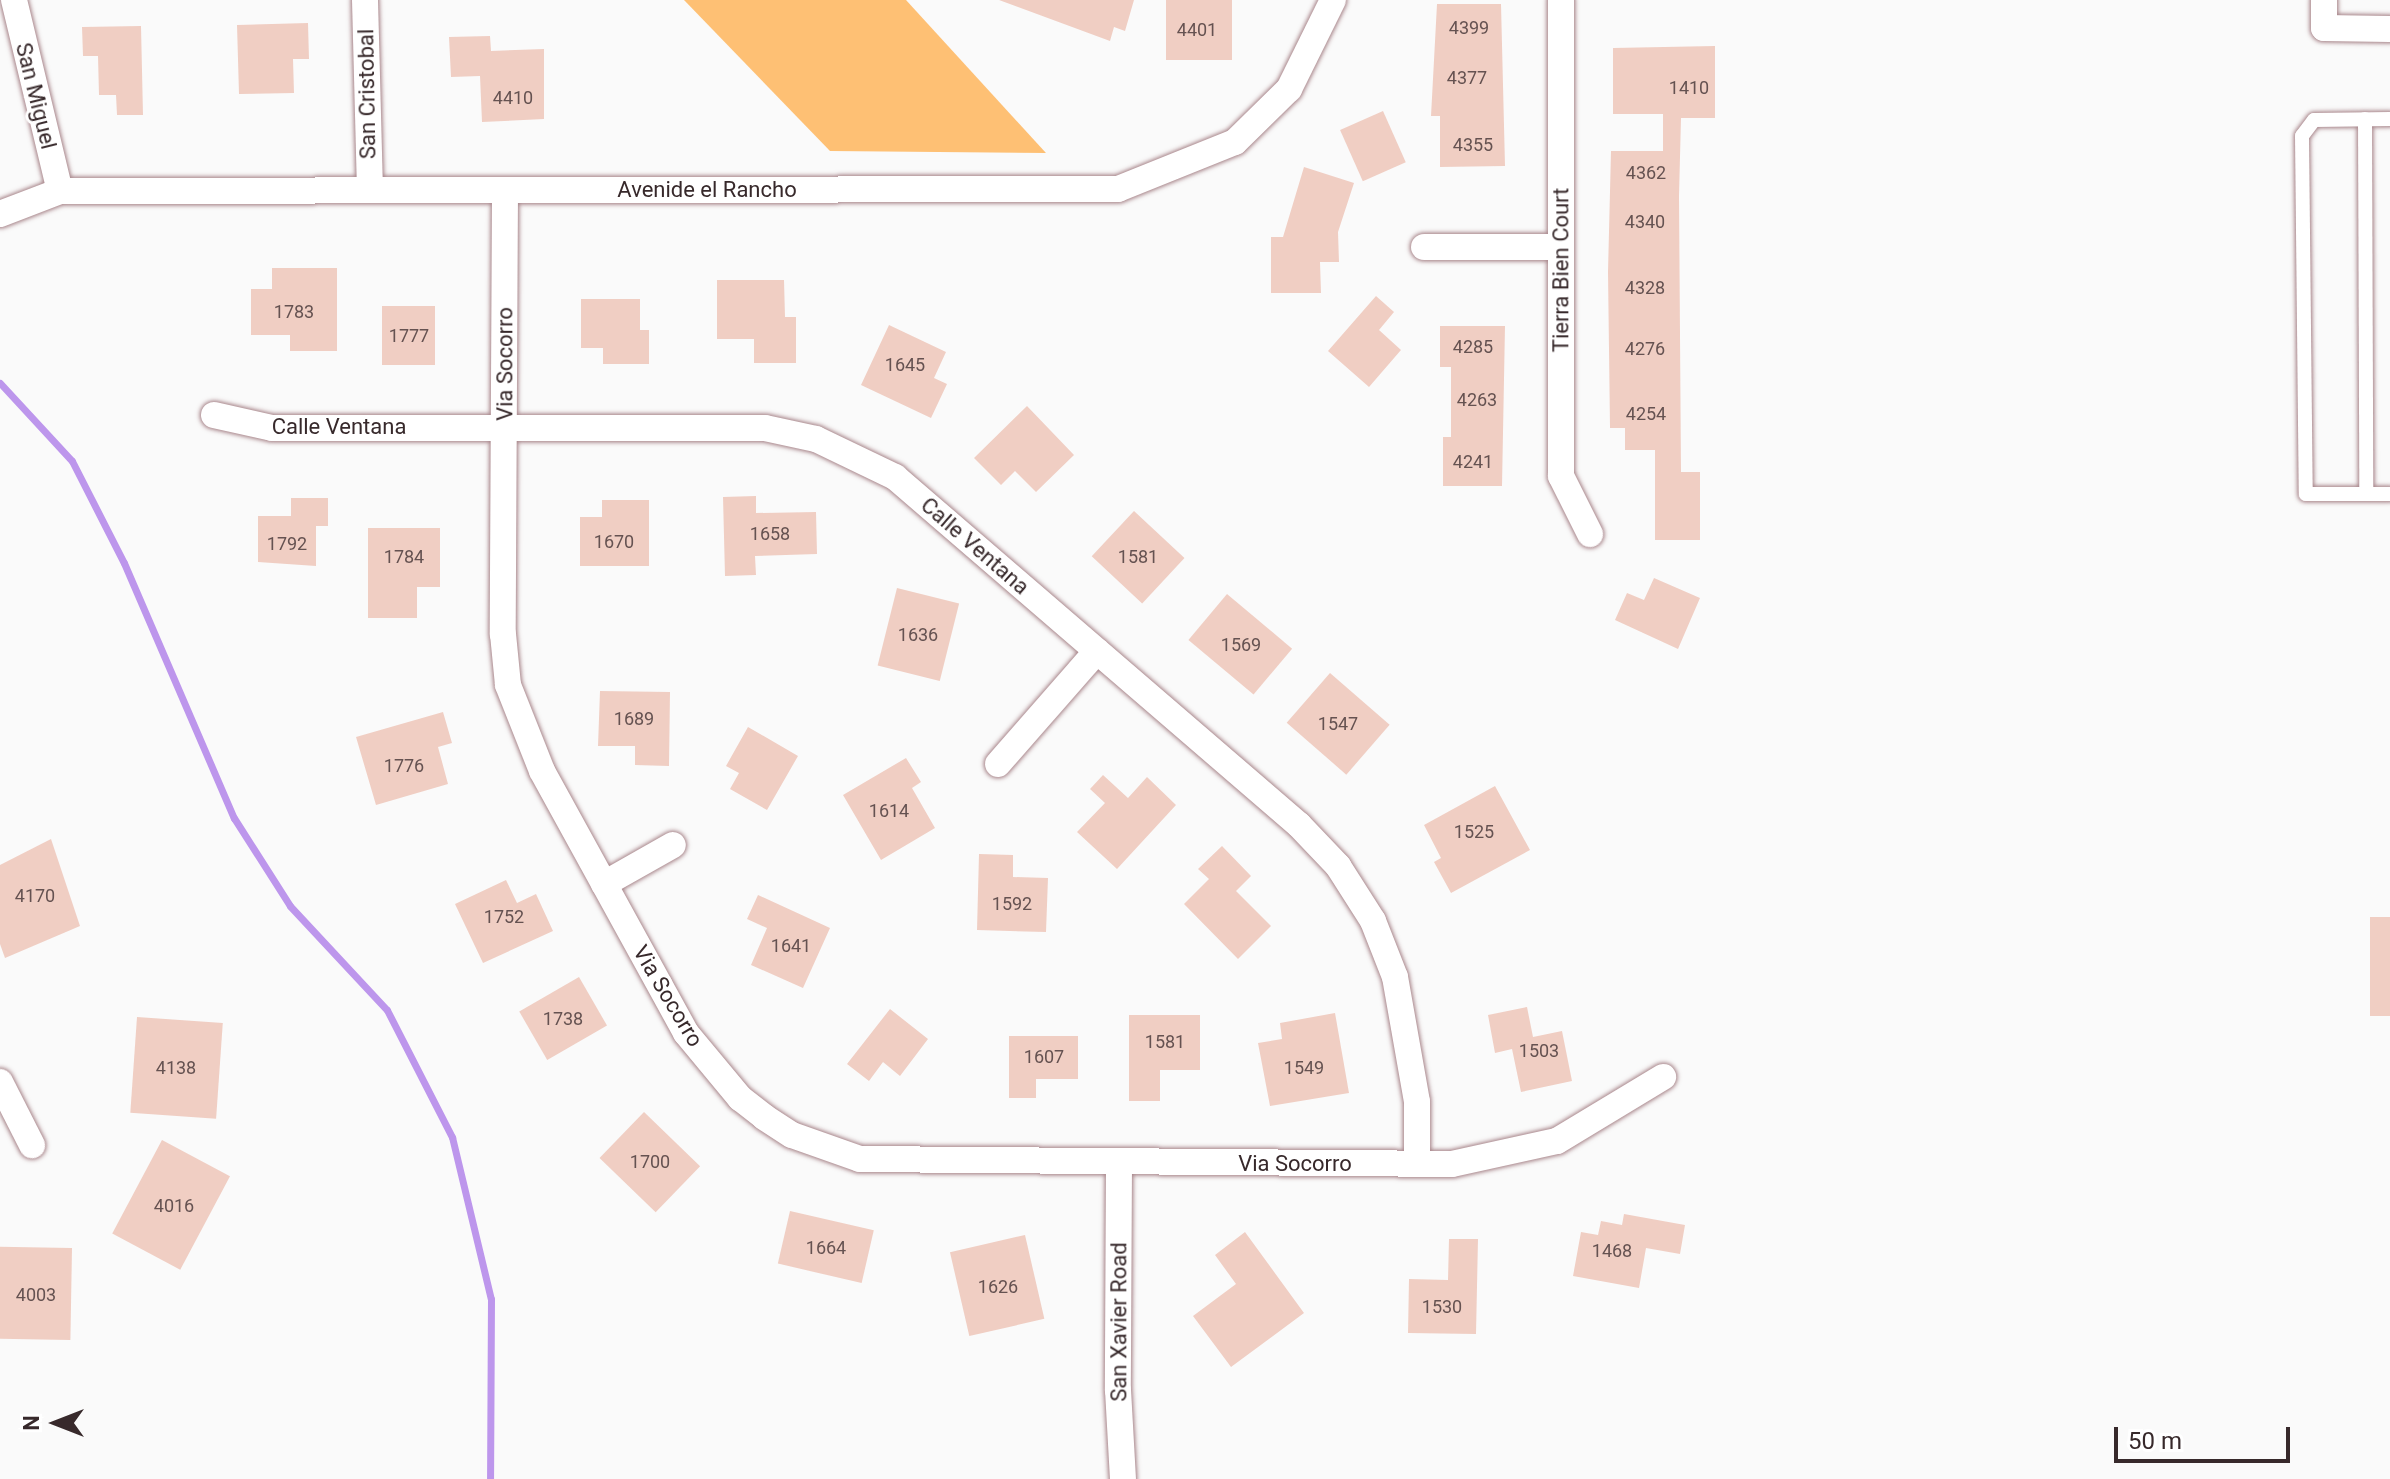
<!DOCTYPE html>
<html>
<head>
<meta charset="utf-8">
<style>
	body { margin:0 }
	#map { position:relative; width:2390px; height:1479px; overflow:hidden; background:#fafafa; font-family:Roboto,sans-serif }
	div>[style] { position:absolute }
	.green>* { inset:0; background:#fec074 }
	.stream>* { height:7px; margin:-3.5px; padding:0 3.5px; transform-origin:3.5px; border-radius:3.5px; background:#bd96ec }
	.building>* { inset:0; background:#f0cec3; transform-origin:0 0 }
	.roads { filter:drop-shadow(0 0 2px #a9878c) drop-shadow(0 0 2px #a9878c) }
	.lane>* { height:14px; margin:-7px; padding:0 7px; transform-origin:7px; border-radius:7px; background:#fff }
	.street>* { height:26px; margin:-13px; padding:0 13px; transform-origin:13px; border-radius:13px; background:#fff }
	span { translate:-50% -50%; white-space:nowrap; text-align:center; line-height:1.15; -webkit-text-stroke:6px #fff; paint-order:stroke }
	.number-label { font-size:18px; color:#655251 }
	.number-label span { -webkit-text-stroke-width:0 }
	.street-label { font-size:22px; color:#37292b }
	.north { position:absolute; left:16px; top:1383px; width:80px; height:80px; -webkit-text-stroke:6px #fff; paint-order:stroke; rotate:270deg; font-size:22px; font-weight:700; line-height:32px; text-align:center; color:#37292b }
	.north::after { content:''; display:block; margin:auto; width:28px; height:36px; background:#37292b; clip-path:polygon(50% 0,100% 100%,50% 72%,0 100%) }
	.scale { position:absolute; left:2114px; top:1427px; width:176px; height:36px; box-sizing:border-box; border:4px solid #37292b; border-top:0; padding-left:10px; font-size:24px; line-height:28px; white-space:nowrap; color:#37292b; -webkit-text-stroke:6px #fff; paint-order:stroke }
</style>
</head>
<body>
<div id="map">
	<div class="green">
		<div style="clip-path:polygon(684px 0,906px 0,1046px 153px,830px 151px)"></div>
	</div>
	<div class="stream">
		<div style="left:0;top:383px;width:106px;rotate:47.3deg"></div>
		<div style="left:72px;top:461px;width:114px;rotate:63deg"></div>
		<div style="left:124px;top:563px;width:278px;rotate:66.7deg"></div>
		<div style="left:234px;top:818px;width:104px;rotate:57.5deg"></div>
		<div style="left:290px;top:906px;width:142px;rotate:47deg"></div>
		<div style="left:387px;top:1010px;width:143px;rotate:62.9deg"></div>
		<div style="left:452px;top:1137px;width:167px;rotate:76.5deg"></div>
		<div style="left:491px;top:1299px;width:180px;rotate:90.3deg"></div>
	</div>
	<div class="building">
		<div style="clip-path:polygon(999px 0,1134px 0,1125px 31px,1114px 27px,1110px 41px)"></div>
		<div style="left:1166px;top:0;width:66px;height:60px"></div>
		<div style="clip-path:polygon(1437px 4px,1501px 4px,1505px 166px,1440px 167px,1440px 116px,1431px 116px)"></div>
		<div style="clip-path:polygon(308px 23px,309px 59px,293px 59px,294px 93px,239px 94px,237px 25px)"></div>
		<div style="clip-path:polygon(141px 26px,143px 115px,117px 115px,116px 95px,99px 95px,98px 56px,83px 56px,82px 27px)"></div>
		<div style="clip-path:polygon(490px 36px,491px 51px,544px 49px,544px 119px,482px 122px,480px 76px,451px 77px,449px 37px)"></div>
		<div style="clip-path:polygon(1715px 46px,1715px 118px,1681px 118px,1679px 196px,1681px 472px,1700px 472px,1700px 540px,1655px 540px,1655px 450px,1625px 450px,1625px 428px,1610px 428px,1608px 272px,1611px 151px,1663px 151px,1663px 114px,1613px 114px,1613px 48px)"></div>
		<div style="left:1383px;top:111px;width:56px;height:47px;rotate:66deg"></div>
		<div style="clip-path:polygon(1304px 167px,1354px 183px,1338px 232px,1339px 262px,1320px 262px,1321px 293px,1271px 293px,1271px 237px,1283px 237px)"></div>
		<div style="clip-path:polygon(272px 268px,337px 268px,337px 351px,290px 351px,290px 335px,251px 335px,251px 289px,272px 289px)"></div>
		<div style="clip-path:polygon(717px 280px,784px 280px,785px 317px,796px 317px,796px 363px,754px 363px,754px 339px,717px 339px)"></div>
		<div style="clip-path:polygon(1376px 296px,1394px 312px,1379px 330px,1401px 350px,1369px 387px,1328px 351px)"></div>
		<div style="clip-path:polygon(581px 299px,640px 299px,640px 330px,649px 330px,649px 364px,603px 364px,603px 348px,581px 348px)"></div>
		<div style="left:382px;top:306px;width:53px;height:59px"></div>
		<div style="clip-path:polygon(889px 325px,946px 352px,934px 378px,947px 384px,931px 418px,861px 385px)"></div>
		<div style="clip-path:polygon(1440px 326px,1505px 326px,1502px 486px,1443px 486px,1443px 437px,1451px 437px,1451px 367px,1440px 367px)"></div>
		<div style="clip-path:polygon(1027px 406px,1074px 455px,1036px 492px,1015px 471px,1001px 485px,974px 458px)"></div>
		<div style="clip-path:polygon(756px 496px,756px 513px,816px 512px,817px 554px,755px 556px,756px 575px,725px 576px,723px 497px)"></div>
		<div style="clip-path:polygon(291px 498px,328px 498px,328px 526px,316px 526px,316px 566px,258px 562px,258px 516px,291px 516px)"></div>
		<div style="clip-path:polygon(602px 500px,649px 500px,649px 566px,580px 566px,580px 517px,602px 517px)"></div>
		<div style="left:1134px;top:511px;width:69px;height:62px;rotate:43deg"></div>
		<div style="clip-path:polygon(368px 528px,440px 528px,440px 587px,417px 587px,417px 618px,368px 618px)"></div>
		<div style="clip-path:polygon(1654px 578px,1700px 598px,1678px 649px,1615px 620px,1627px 593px,1644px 600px)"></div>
		<div style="left:897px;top:588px;width:64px;height:80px;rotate:14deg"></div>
		<div style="left:1227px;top:594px;width:85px;height:60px;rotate:40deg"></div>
		<div style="left:1330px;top:673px;width:79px;height:66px;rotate:41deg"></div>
		<div style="clip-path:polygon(600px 691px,670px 692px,669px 766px,635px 765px,635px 746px,598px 746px)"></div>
		<div style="clip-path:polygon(443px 712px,452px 743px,438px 747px,448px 784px,376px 805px,356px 737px)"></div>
		<div style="clip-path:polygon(748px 727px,798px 756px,767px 810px,730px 789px,739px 773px,726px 766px)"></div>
		<div style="clip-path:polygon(906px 758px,921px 782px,912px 788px,935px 828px,881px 860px,843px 795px)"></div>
		<div style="clip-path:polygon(1103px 775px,1128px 798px,1147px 777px,1176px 805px,1117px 869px,1077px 832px,1105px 803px,1090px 789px)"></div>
		<div style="clip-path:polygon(1495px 786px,1530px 850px,1451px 893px,1434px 862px,1441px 858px,1424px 825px)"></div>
		<div style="clip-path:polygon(51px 839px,80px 926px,5px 958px,0 944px,0 865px)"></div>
		<div style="clip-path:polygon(1222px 846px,1251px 876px,1236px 891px,1271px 926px,1238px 959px,1184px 904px,1209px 879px,1198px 869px)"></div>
		<div style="clip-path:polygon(979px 854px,1013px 855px,1013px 877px,1048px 878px,1046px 932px,977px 930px)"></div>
		<div style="clip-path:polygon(506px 880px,517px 903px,536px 894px,553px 931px,483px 963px,455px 904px)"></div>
		<div style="clip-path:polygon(758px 895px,830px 928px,803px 988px,751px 965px,767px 928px,747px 919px)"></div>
		<div style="left:2390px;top:917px;width:99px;height:20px;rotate:90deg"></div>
		<div style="left:579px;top:977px;width:56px;height:69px;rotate:60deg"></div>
		<div style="clip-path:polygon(1527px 1007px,1533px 1037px,1562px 1031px,1572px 1081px,1521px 1092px,1512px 1049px,1495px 1053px,1488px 1015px)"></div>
		<div style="clip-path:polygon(890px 1009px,928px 1039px,900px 1076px,883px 1062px,869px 1081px,847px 1064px)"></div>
		<div style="clip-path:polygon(1335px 1013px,1349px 1093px,1270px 1106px,1258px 1043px,1282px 1039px,1280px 1023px)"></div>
		<div style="clip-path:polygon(1129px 1015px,1200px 1015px,1200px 1070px,1160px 1070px,1160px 1101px,1129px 1101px)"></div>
		<div style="left:137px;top:1017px;width:86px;height:96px;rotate:4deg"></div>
		<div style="clip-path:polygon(1009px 1036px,1078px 1036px,1078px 1079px,1036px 1079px,1036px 1098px,1009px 1098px)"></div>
		<div style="left:644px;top:1112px;width:78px;height:64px;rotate:44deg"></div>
		<div style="left:162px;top:1140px;width:77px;height:106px;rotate:28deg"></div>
		<div style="left:790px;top:1211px;width:86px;height:54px;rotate:13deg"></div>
		<div style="clip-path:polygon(1624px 1214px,1685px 1225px,1680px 1254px,1646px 1248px,1639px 1288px,1573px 1276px,1581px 1232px,1598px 1235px,1601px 1221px,1622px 1225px)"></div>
		<div style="clip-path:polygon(1245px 1232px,1304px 1313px,1231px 1367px,1193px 1316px,1236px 1284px,1215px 1255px)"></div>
		<div style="left:1025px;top:1235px;width:86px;height:77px;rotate:77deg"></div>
		<div style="clip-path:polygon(1449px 1239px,1478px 1239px,1476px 1334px,1408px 1333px,1409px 1279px,1448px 1280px)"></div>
		<div style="left:72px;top:1248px;width:92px;height:72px;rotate:91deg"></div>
	</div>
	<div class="roads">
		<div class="lane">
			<div style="left:2365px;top:119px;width:375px;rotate:89.8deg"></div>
			<div style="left:2390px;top:119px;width:76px;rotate:179.2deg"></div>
			<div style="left:2314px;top:120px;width:20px;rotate:127deg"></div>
			<div style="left:2302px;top:136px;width:358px;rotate:89.4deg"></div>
			<div style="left:2306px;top:494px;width:84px"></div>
		</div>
		<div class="street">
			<div style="left:14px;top:0;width:196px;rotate:76.5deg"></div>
			<div style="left:365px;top:0;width:188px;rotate:88.5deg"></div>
			<div style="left:1561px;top:0;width:476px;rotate:90deg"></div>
			<div style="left:1561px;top:476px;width:65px;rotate:63.4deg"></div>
			<div style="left:2324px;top:0;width:28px;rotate:90deg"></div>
			<div style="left:2324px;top:28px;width:66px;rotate:0.9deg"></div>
			<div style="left:505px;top:191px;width:443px;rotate:90.3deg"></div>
			<div style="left:503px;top:634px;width:51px;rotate:84.4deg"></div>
			<div style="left:508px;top:685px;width:92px;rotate:68.4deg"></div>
			<div style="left:542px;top:771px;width:299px;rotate:61.2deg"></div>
			<div style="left:686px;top:1033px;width:85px;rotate:50.3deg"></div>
			<div style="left:740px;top:1098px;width:31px;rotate:38deg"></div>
			<div style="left:764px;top:1117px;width:33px;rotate:33deg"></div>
			<div style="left:792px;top:1135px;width:72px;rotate:19.4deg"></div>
			<div style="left:860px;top:1159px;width:592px;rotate:0.48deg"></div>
			<div style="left:1452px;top:1164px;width:107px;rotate:-12.4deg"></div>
			<div style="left:1557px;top:1141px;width:124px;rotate:-31.1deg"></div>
			<div style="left:0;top:214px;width:64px;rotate:-21deg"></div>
			<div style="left:60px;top:191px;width:1058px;rotate:-0.11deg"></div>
			<div style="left:1118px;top:189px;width:126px;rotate:-21.9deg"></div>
			<div style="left:1235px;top:142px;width:76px;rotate:-44.5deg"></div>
			<div style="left:1289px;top:89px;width:99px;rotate:-63.7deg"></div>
			<div style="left:1424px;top:247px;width:137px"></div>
			<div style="left:214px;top:415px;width:59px;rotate:12.6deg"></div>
			<div style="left:272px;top:428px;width:493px"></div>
			<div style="left:765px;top:428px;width:52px;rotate:12.2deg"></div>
			<div style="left:816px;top:439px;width:88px;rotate:25.7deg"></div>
			<div style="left:895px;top:477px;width:533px;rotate:40.74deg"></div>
			<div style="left:1299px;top:825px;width:57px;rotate:46.4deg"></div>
			<div style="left:1338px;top:866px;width:65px;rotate:57.5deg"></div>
			<div style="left:1373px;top:921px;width:60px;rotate:68.6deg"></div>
			<div style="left:1395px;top:977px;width:127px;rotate:80deg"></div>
			<div style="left:1417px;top:1102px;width:62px;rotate:90deg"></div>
			<div style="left:998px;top:764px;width:150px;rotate:-48.8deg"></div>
			<div style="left:604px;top:884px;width:79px;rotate:-29.5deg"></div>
			<div style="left:0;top:1082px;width:71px;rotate:63.1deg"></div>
			<div style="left:1119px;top:1164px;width:226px;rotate:90.3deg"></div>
			<div style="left:1118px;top:1390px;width:89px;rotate:86.8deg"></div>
		</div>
	</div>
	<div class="number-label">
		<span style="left:1469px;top:28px">4399</span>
		<span style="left:1197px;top:30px">4401</span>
		<span style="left:1467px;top:78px">4377</span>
		<span style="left:1689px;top:88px">1410</span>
		<span style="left:513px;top:98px">4410</span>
		<span style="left:1473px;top:145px">4355</span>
		<span style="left:1646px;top:173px">4362</span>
		<span style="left:1645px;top:222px">4340</span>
		<span style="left:1645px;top:288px">4328</span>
		<span style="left:294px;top:312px">1783</span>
		<span style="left:409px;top:336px">1777</span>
		<span style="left:1473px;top:347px">4285</span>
		<span style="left:1645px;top:349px">4276</span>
		<span style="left:905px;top:365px">1645</span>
		<span style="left:1477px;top:400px">4263</span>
		<span style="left:1646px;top:414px">4254</span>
		<span style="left:1473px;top:462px">4241</span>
		<span style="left:770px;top:534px">1658</span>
		<span style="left:614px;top:542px">1670</span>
		<span style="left:287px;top:544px">1792</span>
		<span style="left:404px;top:557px">1784</span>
		<span style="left:1138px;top:557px">1581</span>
		<span style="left:918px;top:635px">1636</span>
		<span style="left:1241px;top:645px">1569</span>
		<span style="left:634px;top:719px">1689</span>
		<span style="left:1338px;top:724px">1547</span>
		<span style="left:404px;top:766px">1776</span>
		<span style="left:889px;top:811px">1614</span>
		<span style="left:1474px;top:832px">1525</span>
		<span style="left:35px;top:896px">4170</span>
		<span style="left:1012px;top:904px">1592</span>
		<span style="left:504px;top:917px">1752</span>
		<span style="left:791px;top:946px">1641</span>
		<span style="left:563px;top:1019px">1738</span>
		<span style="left:1165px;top:1042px">1581</span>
		<span style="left:1539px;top:1051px">1503</span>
		<span style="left:1044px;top:1057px">1607</span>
		<span style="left:176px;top:1068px">4138</span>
		<span style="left:1304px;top:1068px">1549</span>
		<span style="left:650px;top:1162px">1700</span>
		<span style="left:174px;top:1206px">4016</span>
		<span style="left:826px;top:1248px">1664</span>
		<span style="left:1612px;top:1251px">1468</span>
		<span style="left:998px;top:1287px">1626</span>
		<span style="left:36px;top:1295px">4003</span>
		<span style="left:1442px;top:1307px">1530</span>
	</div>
	<div class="street-label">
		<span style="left:367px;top:94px;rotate:-91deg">San Cristobal</span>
		<span style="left:36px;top:96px;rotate:76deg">San Miguel</span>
		<span style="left:707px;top:190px">Avenide el Rancho</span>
		<span style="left:1561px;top:270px;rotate:-90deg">Tierra Bien Court</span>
		<span style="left:505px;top:364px;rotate:-90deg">Via Socorro</span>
		<span style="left:339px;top:427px">Calle Ventana</span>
		<span style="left:975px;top:546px;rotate:41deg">Calle Ventana</span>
		<span style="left:668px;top:996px;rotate:59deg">Via Socorro</span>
		<span style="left:1295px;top:1164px">Via Socorro</span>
		<span style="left:1119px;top:1322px;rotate:-90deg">San Xavier Road</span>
	</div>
	<div class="north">N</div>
	<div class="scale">50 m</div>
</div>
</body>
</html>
